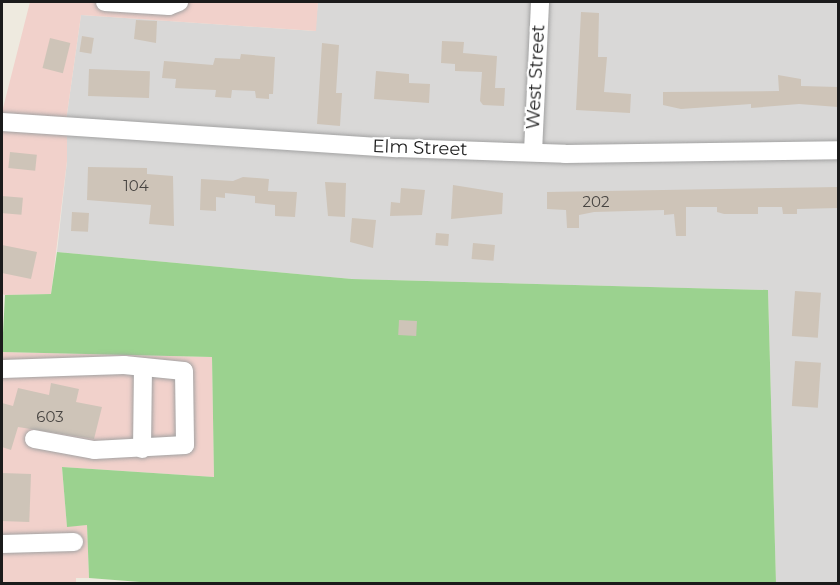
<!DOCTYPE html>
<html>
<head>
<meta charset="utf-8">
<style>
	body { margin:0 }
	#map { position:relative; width:840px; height:585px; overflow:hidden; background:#eeeadf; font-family:Montserrat,sans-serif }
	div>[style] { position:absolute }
	.residential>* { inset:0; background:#d9d8d7 }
	.commercial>* { inset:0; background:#f1d1cb }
	.forest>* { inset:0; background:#9bd28f }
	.building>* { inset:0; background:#cec4b8; transform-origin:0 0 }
	.roads { filter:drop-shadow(0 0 2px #a2a2a2) drop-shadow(0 0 2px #a2a2a2) }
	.minor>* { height:18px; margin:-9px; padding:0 9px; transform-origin:9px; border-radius:9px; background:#fff }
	span { translate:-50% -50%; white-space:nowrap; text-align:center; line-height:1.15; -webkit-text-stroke:4.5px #fff; paint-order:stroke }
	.number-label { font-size:15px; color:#484542 }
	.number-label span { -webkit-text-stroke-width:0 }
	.street-label { font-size:18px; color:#1b1b1b }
	.frame { position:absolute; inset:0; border:3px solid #1b1b1b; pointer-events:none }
</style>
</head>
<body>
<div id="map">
	<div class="residential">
		<div style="clip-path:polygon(318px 2px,838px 2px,838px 583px,776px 583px,768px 290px,352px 279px,57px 252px,67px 161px,67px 114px,81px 15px,315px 31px)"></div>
	</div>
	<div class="commercial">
		<div style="clip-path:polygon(30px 2px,318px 2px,316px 31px,81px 15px,67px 114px,67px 161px,51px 294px,5px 295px,2px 294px,2px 112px)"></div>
		<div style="clip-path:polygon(2px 352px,212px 357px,214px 477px,62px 467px,67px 526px,87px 525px,89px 578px,76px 578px,76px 583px,2px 584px)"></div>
	</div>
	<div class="forest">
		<div style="clip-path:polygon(57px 252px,352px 279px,768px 290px,776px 583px,166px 584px,89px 578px,87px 525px,67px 527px,62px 467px,214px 477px,212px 357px,2px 352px,5px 295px,51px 294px)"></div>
	</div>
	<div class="building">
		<div style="clip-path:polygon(581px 12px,599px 13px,598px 57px,607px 57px,604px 92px,631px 94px,630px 113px,576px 110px)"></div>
		<div style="clip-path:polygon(136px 20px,157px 21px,156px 43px,134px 39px)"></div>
		<div style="left:82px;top:36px;width:12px;height:16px;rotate:9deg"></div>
		<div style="left:50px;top:38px;width:21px;height:31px;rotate:14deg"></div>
		<div style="clip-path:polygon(442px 41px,464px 42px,463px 53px,497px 56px,495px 88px,505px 88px,504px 106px,483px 105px,480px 101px,482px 72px,455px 71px,455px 64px,441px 63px)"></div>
		<div style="clip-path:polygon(322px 43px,339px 45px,336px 93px,342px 93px,340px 126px,317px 124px)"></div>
		<div style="clip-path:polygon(241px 54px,275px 57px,273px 94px,269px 94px,269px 99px,256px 98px,255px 91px,232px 90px,231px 98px,215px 97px,216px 90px,175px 88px,176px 79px,162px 78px,164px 61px,213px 65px,215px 58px,240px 59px)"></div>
		<div style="left:89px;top:69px;width:61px;height:27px;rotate:2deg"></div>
		<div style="clip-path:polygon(376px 71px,409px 74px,409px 83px,430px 84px,429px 103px,374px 99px)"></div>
		<div style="clip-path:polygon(778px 75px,801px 79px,801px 86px,838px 87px,838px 107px,799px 104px,751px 108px,751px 104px,681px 109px,663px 105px,663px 92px,779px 91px)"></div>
		<div style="left:10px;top:152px;width:27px;height:16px;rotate:6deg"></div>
		<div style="clip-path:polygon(88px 167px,147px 168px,147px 174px,173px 176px,174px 226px,149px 224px,151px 205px,87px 200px)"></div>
		<div style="clip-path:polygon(243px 177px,269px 179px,268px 191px,297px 192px,295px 217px,275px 216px,275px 205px,255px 203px,255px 196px,225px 193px,225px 198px,216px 197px,216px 211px,200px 210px,201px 179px,233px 181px)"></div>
		<div style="clip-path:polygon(325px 182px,346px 183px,345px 217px,328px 216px)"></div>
		<div style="clip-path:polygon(453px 185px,503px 193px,502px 214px,451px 219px)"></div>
		<div style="clip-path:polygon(838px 187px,838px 208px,797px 209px,797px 214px,783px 214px,782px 207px,758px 207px,758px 214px,724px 214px,717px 212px,717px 207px,686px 207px,686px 236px,676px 236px,674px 214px,664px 215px,664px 210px,594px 212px,579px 215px,579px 228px,567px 228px,566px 210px,547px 209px,547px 192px)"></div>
		<div style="clip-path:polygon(401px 188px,425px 190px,422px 215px,390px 216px,391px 202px,400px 203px)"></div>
		<div style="left:2px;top:196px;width:21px;height:17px;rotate:5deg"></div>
		<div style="left:72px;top:212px;width:17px;height:19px;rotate:3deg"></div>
		<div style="clip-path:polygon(352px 218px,376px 220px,373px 248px,350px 242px)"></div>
		<div style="left:436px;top:233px;width:13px;height:12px;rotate:4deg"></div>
		<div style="left:473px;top:243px;width:22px;height:16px;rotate:5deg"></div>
		<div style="clip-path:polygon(2px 245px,37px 252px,31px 279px,2px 273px)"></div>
		<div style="left:795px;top:291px;width:26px;height:45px;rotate:4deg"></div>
		<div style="left:399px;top:320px;width:18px;height:15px;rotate:3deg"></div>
		<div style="left:795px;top:361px;width:26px;height:45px;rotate:4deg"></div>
		<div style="clip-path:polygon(51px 383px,79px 389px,76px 402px,102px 407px,94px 439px,18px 427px,11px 450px,2px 447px,2px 403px,13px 406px,18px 388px,49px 395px)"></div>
		<div style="left:2px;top:473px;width:29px;height:48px;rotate:2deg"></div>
	</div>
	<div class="roads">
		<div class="minor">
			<div style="left:105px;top:2px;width:64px;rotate:3.6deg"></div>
			<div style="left:169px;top:6px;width:11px;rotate:-22deg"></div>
			<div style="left:2px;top:122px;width:396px;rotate:3.8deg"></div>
			<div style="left:397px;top:148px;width:168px;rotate:2deg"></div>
			<div style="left:565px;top:154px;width:273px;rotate:-0.8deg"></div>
			<div style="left:533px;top:152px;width:150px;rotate:-87.3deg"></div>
			<div style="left:2px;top:369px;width:122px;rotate:-1.9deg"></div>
			<div style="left:124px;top:365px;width:60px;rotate:5.7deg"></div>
			<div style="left:184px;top:371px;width:74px;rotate:89.2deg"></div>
			<div style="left:185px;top:445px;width:91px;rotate:176.9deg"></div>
			<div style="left:94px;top:450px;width:61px;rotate:-169.6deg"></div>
			<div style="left:142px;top:449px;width:82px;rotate:-89.3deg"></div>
			<div style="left:2px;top:544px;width:72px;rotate:-1.6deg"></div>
		</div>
	</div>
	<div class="number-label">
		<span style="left:136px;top:186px">104</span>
		<span style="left:596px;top:202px">202</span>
		<span style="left:50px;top:417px">603</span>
	</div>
	<div class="street-label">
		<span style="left:536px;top:77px;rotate:-87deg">West Street</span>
		<span style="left:420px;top:148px;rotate:2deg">Elm Street</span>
	</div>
	<div class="frame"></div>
</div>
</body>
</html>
